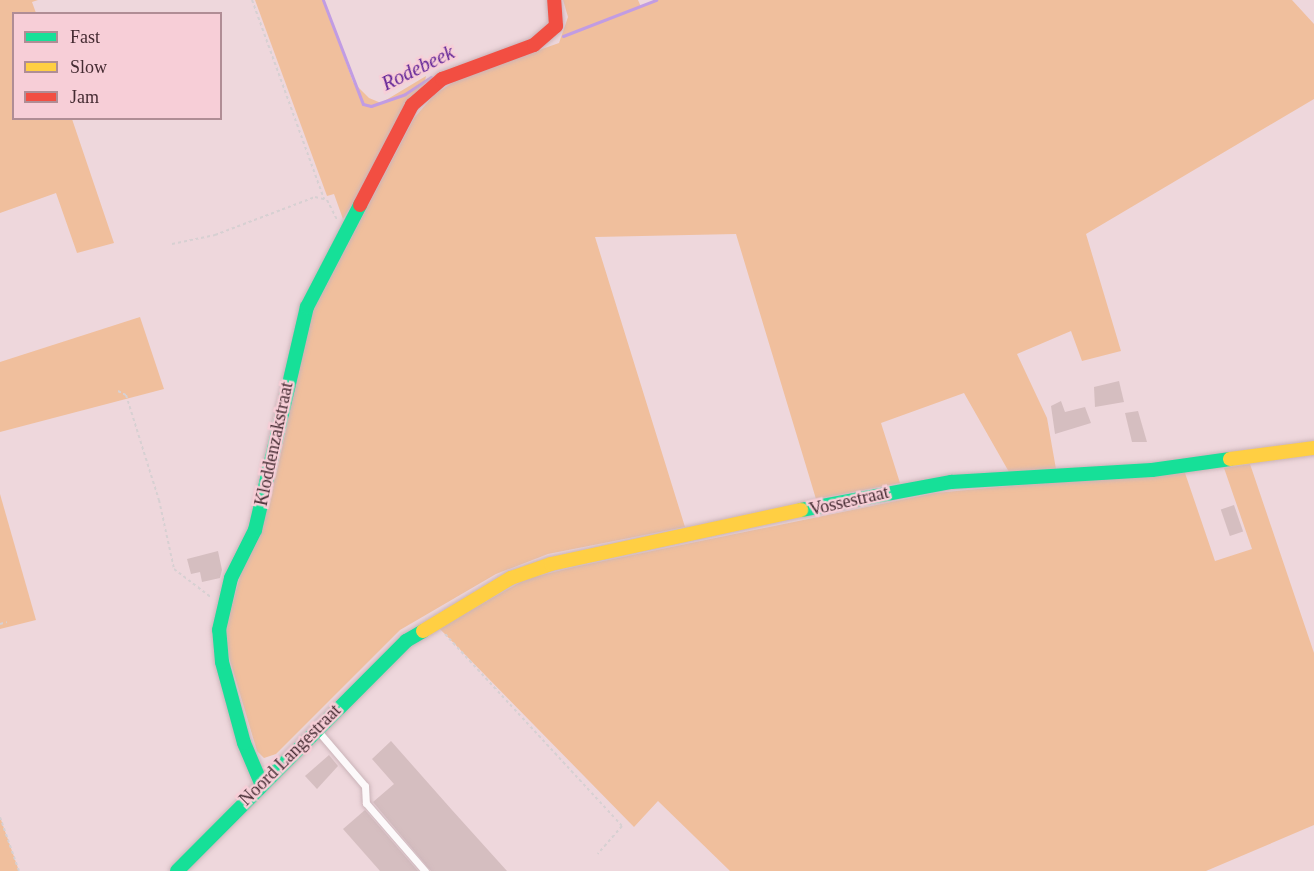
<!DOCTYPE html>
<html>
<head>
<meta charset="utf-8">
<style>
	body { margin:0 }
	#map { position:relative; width:1314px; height:871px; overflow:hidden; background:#eed7dc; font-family:"Times New Roman",serif }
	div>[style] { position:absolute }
	.green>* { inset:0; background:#f0bf9d }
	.stream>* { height:3px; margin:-1.5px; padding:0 1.5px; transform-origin:1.5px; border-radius:1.5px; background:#c19ce3 }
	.building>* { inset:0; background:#d5bec0; transform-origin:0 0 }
	.path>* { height:2px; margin-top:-1px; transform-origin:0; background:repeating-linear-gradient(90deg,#d7d0d2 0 3px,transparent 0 6px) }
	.roads { filter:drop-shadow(0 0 2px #cab3b8) drop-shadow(0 0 2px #cab3b8) }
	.lane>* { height:7px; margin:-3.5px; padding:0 3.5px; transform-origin:3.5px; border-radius:3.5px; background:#fcf9fa }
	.fast>* { height:14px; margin:-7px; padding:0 7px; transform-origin:7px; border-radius:7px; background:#16e098 }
	.slow>* { height:14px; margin:-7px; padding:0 7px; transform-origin:7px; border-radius:7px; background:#ffcf43 }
	.jam>* { height:14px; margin:-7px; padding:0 7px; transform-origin:7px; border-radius:7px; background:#f24e42 }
	span { translate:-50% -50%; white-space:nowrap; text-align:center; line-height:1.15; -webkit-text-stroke:5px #f7ced7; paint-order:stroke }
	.street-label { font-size:18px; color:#452b32 }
	.water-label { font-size:20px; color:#5e1f95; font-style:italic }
	.legend { position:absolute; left:12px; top:12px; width:210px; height:108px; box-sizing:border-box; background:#f7ced7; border:2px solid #b08d95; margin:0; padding:8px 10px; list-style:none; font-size:18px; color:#452b32 }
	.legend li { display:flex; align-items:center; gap:12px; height:30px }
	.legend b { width:30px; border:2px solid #b08d95 }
</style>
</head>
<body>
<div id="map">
	<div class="green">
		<div style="clip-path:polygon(0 0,38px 0,32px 2px,36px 13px,14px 14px,14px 118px,72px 119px,114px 243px,77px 253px,56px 193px,0 213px)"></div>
		<div style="clip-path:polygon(255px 0,324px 0,353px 82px,369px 98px,381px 103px,426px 76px,424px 87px,343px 219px,334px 194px,327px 196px)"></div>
		<div style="clip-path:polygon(563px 0,638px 0,641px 7px,658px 0,1292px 0,1314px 24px,1314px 99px,1086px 234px,1121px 351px,1082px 361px,1071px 331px,1017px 354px,1047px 418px,1056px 469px,1009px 472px,964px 393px,881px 423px,900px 483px,816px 499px,736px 234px,595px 237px,685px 527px,548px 554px,496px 574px,400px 630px,276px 754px,264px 758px,257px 751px,229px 657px,225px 631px,313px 311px,414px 118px,435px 94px,460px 78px,559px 43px,568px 17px)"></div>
		<div style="clip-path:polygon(140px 317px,164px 389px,0 432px,0 362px)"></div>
		<div style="clip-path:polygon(1250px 464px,1314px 653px,1314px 825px,1206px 871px,730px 871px,658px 801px,634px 827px,439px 628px,526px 579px,574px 567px,935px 493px,1010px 486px,1185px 473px,1215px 561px,1252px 549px,1224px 468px)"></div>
		<div style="clip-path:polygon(0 494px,36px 620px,0 629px)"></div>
		<div style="clip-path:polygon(0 817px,19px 871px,0 871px)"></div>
	</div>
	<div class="stream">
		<div style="left:323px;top:0;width:111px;rotate:69deg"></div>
		<div style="left:363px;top:104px;width:8px;rotate:14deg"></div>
		<div style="left:371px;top:106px;width:36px;rotate:-19deg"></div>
		<div style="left:405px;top:94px;width:31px;rotate:-33deg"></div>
		<div style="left:563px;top:36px;width:100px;rotate:-21.2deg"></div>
	</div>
	<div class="building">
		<div style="clip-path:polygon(1119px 381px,1124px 402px,1095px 407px,1094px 387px)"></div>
		<div style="clip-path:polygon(1061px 401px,1065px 412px,1085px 407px,1091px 423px,1055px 434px,1051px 406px)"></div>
		<div style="clip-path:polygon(1138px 411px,1147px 442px,1132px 442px,1125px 413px)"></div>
		<div style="left:1234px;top:505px;width:28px;height:14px;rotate:71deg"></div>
		<div style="clip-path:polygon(218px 551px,222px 570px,220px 578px,202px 582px,200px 572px,191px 574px,187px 559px)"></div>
		<div style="clip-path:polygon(391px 741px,452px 810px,507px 871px,431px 871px,373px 802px,394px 784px,372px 759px)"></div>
		<div style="clip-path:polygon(329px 755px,338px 766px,317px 789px,305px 776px)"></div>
		<div style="clip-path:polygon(365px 810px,418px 871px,380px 871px,343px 829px)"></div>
	</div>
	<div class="path">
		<div style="left:252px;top:0;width:212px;rotate:70.1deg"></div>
		<div style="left:172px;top:244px;width:44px;rotate:-11.8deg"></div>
		<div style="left:215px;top:235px;width:107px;rotate:-20.8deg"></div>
		<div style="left:315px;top:197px;width:12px;rotate:14deg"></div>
		<div style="left:327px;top:200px;width:22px;rotate:63deg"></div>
		<div style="left:118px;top:391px;width:9px;rotate:27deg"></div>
		<div style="left:126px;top:395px;width:110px;rotate:72.6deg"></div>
		<div style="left:159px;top:500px;width:71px;rotate:77.7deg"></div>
		<div style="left:174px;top:569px;width:48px;rotate:37.3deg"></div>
		<div style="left:0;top:624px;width:7px;rotate:-16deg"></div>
		<div style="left:445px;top:634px;width:261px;rotate:47.3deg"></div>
		<div style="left:622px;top:826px;width:37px;rotate:131deg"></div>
		<div style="left:0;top:817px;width:57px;rotate:70.6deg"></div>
	</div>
	<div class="roads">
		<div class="lane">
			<div style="left:318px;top:731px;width:72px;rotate:49.5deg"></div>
			<div style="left:365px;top:786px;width:17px;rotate:87deg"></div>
			<div style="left:366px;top:803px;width:90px;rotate:49.1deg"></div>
		</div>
		<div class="fast">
			<div style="left:801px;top:510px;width:153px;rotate:-10.6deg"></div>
			<div style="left:951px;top:482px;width:201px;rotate:-3.4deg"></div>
			<div style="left:1152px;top:470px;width:79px;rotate:-8deg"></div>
			<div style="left:261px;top:783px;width:43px;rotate:-113deg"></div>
			<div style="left:244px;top:743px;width:84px;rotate:-105.2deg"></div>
			<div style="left:222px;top:662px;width:32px;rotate:-95deg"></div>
			<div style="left:219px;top:630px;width:53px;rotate:-77deg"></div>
			<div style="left:231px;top:578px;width:54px;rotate:-63.4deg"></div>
			<div style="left:255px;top:530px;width:229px;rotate:-76.9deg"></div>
			<div style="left:307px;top:307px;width:115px;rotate:-62.5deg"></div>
			<div style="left:177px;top:871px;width:325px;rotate:-45.1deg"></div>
			<div style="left:406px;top:641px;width:20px;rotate:-30deg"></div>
		</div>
		<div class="slow">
			<div style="left:1230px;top:459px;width:85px;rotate:-7.5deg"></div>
			<div style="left:423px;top:631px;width:103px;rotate:-31.1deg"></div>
			<div style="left:511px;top:578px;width:42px;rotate:-19.3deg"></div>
			<div style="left:551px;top:564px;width:256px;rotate:-12.2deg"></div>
		</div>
		<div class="jam">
			<div style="left:360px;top:205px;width:113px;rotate:-62.5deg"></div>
			<div style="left:412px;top:105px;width:40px;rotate:-41deg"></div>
			<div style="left:442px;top:79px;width:98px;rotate:-20.3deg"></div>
			<div style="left:534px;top:45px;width:29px;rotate:-41deg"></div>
			<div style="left:556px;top:26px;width:26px;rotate:-94deg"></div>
		</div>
	</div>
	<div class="street-label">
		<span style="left:274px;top:444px;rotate:-78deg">Kloddenzakstraat</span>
		<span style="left:849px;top:501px;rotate:-13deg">Vossestraat</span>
		<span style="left:290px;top:755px;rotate:-45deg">Noord Langestraat</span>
	</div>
	<div class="water-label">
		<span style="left:418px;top:68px;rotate:-26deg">Rodebeek</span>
	</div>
	<ul class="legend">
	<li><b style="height:8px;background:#16e098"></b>Fast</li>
	<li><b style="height:8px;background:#ffcf43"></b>Slow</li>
	<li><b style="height:8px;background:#f24e42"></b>Jam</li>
	</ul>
</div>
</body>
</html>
